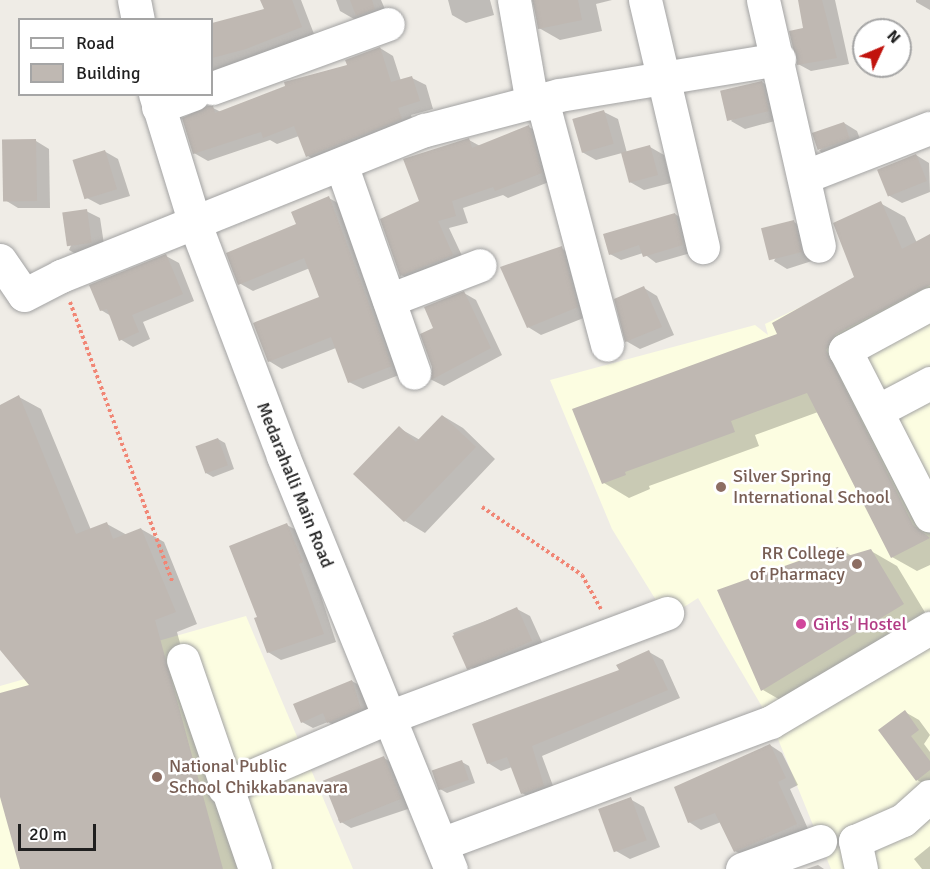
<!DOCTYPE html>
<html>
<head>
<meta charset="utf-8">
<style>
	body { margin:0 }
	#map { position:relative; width:930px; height:869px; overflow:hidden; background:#efece6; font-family:Signika,sans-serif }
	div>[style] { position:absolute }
	.education>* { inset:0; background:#fcfde1 }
	.shadow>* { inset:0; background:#0003 }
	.building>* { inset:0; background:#bfb8b2; transform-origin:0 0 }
	.path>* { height:4px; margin-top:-2px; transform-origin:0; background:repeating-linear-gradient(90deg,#f18675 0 3px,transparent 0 6px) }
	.roads { filter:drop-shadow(0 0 2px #a3a3a3) drop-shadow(0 0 2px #a3a3a3) }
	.minor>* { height:33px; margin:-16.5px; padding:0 16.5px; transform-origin:16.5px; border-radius:16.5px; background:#fff }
	.dots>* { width:16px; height:16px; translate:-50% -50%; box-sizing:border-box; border:3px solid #fff; border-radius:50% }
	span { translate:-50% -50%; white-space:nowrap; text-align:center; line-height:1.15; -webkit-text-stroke:5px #fff; paint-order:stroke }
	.education-label { font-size:18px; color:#785e54 }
	.left { translate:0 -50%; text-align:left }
	.right { translate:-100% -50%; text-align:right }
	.street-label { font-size:18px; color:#1f1f1f }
	.hotel-label { font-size:18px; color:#b23c85 }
	.legend { position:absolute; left:18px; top:18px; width:195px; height:78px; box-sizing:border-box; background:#fff; border:2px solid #a5a5a5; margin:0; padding:8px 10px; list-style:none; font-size:18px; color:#1f1f1f }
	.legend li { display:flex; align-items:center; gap:12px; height:30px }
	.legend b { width:30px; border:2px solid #a5a5a5 }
	.north { position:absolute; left:852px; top:18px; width:60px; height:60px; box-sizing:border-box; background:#fff; border:2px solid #a5a5a5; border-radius:50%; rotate:46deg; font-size:16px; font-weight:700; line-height:24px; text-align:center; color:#1f1f1f }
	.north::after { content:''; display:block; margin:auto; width:21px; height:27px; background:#c1130d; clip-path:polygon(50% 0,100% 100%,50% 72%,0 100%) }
	.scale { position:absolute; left:18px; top:824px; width:78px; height:27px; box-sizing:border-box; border:3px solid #1f1f1f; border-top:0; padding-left:8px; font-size:18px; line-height:21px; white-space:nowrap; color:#1f1f1f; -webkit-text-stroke:4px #fff; paint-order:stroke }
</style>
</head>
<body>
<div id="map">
	<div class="education">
		<div style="clip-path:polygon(930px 245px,930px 869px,831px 869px,771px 722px,698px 598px,667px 618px,612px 529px,550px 380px,755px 325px,768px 335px,765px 324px)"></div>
		<div style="clip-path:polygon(246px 616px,353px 869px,0 869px,0 686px)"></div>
	</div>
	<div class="shadow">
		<div style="clip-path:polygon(266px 0,301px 0,314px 34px,212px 75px,212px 24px,266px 10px)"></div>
		<div style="clip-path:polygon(336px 0,381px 0,388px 16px,354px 19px,340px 11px)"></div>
		<div style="clip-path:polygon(448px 0,490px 0,494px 15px,466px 23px,452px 15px)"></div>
		<div style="clip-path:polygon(532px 0,612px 0,596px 4px,602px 31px,560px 40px,539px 28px)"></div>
		<div style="clip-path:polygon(800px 0,835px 0,849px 64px,811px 71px,798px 64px,805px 29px)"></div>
		<div style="clip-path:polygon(916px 0,930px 0,930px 10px,916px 2px)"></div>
		<div style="clip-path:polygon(380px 48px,393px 56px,401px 81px,412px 78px,426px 85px,433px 109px,411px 115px,414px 126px,321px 164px,308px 156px,299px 136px,277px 144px,270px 140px,208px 161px,194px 153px,213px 108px,221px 112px,349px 66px)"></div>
		<div style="clip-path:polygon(762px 82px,775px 90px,782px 119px,745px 129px,731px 121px)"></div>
		<div style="clip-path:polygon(604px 112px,618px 119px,627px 153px,650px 147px,664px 155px,671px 183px,644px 190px,630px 182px,622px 153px,596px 160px,582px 152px)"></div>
		<div style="clip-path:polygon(844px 123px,857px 131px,863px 147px,832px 158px,819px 151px)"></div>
		<div style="clip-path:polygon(529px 127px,542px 134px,554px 180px,508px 198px,503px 195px,463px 208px,468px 223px,449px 228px,465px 262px,414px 282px,401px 275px,421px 202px,469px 140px,480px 146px)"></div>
		<div style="clip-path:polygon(36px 141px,49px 149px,50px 208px,18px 208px,5px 200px)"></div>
		<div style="clip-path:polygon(104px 151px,118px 159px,130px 196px,100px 205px,87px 198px)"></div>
		<div style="clip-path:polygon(916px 155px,929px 163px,930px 192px,902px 203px,888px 195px)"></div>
		<div style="clip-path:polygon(329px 198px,343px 206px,404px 373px,363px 389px,349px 382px,336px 348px,282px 369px,269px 361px,321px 297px,310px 268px,253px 291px,239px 283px)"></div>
		<div style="clip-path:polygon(880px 203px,905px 217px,917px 243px,930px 235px,930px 311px,853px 355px,930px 525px,930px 565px,917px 571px,892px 557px,818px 412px,755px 435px,759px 446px,649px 486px,650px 489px,629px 498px,604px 483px,779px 334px,856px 277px)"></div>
		<div style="clip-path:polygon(86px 211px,100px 218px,105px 251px,83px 258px,69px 250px)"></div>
		<div style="clip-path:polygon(675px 214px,686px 221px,694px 252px,656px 263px,643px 253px,621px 260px,610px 254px)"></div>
		<div style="clip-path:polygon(794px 222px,807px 230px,815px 260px,787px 269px,774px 261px)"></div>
		<div style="clip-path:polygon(561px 248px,575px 256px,591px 315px,541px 335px,528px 327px)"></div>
		<div style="clip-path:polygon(166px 256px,179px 263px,194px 301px,143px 322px,150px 339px,133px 347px,120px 339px,111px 316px,101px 310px)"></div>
		<div style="clip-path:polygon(644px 288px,657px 296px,674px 335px,640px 349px,626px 341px,616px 299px)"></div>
		<div style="clip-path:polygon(464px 293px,476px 300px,502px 355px,444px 386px,432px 380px,435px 329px)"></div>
		<div style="clip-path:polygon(19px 397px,41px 409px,91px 530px,107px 524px,127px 535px,141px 529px,164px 542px,197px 624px,177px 632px,241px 869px,21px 869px,0 791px,0 694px,32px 686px,0 648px,0 406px)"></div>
		<div style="clip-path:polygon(443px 416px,463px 428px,495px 459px,425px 533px,405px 521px,355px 474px,399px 428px,420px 440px)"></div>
		<div style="clip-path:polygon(218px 439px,225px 443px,234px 469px,213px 477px,206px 473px)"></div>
		<div style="clip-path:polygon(287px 525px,300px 532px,336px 642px,281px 660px,268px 652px,259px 618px)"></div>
		<div style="clip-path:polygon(838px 548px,852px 556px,871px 551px,897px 566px,929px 619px,789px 705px,763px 690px)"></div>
		<div style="clip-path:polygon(517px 609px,530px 616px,545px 649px,483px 674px,469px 666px,453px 633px)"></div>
		<div style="clip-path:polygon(649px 652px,663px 660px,680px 698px,542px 756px,556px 794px,536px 801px,522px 793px,512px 767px,501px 771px,488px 763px)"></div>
		<div style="clip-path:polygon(352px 681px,364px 688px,372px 715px,340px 729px,328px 722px,313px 728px,302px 722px)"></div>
		<div style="clip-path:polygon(905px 712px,919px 720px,930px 735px,924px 744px,930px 752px,930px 787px,917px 780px)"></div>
		<div style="clip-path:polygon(770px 745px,782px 753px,798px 785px,790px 789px,809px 831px,748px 859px,735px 851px,721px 822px,701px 830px,689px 822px)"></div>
		<div style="clip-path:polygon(384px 758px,397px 766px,414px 807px,351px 828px,338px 820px)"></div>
		<div style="clip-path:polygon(462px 762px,469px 766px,475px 783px,447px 793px,440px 789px)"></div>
		<div style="clip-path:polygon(630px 799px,644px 807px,660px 847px,630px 859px,616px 851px)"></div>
		<div style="clip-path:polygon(930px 846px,930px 869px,922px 869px,914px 859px)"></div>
		<div style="clip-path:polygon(818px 865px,824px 869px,806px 869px)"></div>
	</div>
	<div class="building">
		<div style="clip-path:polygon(260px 0,292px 0,302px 27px,246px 49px,212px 58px,212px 23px,264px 9px)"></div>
		<div style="clip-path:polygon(350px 0,372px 0,375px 9px,356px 16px)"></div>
		<div style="clip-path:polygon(533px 0,578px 0,582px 20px,538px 29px)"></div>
		<div style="clip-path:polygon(798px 0,822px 0,837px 58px,797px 65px,789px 31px,803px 28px)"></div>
		<div style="clip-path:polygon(380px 47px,391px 82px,412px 76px,420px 101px,398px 108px,402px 119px,306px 157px,294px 126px,263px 138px,261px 132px,193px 154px,182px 118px,207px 106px,213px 106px,215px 113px,285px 86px,284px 82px,347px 65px,345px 60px)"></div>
		<div style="left:762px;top:81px;width:31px;height:43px;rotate:77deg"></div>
		<div style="left:604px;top:110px;width:35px;height:33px;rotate:74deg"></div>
		<div style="left:844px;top:122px;width:18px;height:34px;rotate:71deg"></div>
		<div style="clip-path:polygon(529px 125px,542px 173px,495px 191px,493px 187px,452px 201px,456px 216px,438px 221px,453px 255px,400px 276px,380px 219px,419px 201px,403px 159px,469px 138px,472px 148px)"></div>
		<div style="left:36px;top:139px;width:62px;height:34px;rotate:89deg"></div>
		<div style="left:650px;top:145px;width:31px;height:30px;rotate:75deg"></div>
		<div style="left:105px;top:150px;width:41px;height:34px;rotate:73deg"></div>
		<div style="left:916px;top:154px;width:29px;height:42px;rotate:68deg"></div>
		<div style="clip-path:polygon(329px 196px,392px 366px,348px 383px,331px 337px,268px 362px,253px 323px,319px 297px,304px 258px,238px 285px,226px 253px,296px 224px,291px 212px)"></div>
		<div style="clip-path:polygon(881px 201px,902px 249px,930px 234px,930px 285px,836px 334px,826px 350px,913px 525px,930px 538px,891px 558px,807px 393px,731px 421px,735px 432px,625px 472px,626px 475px,602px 484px,572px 409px,777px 334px,772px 323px,854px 277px,833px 223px)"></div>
		<div style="left:87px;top:209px;width:34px;height:25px;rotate:82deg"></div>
		<div style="clip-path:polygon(675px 213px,683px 245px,643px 257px,639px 245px,609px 255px,603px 234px)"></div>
		<div style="left:794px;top:220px;width:33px;height:34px;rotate:76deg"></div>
		<div style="clip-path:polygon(562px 246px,578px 307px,527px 328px,500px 267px)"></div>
		<div style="clip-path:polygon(166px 254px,183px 294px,132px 315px,139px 332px,119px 341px,107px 309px,100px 311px,89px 285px)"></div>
		<div style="clip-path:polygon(644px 286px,662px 327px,625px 342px,614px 299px)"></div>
		<div style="clip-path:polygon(464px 291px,491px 348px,431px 380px,432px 367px,420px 334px,433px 328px,424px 307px)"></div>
		<div style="clip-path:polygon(19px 395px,76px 534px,107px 522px,113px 539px,141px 528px,176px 612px,155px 620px,223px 869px,20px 869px,0 797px,0 693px,29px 685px,0 650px,0 405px)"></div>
		<div style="clip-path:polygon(442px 415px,476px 447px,404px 522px,353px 474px,399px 426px,416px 442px)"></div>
		<div style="left:218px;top:438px;width:29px;height:24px;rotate:70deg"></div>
		<div style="clip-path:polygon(287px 523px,303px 562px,299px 564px,324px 634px,267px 653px,254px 618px,257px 617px,229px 546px)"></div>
		<div style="clip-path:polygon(838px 547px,844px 557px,871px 549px,904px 604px,761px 691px,717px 590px)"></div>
		<div style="left:517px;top:607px;width:37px;height:71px;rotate:66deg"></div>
		<div style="clip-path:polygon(649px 650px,668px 690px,532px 746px,544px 786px,521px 794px,507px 757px,487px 764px,472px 724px,619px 670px,616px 665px)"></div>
		<div style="clip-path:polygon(352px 680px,361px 709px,327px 723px,323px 713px,301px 723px,293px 704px)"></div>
		<div style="clip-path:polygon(905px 710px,919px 730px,911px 736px,930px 761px,930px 770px,916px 781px,878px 730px)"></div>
		<div style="clip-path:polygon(770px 744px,786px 778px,778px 782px,797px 824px,734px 852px,715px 813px,688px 823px,674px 787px)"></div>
		<div style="left:384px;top:756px;width:46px;height:66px;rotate:68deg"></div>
		<div style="left:462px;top:760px;width:21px;height:32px;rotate:71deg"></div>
		<div style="left:631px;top:797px;width:46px;height:35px;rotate:70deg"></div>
	</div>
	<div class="path">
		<div style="left:70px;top:302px;width:299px;rotate:69.9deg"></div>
		<div style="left:482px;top:507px;width:121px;rotate:34.2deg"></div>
		<div style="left:582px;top:575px;width:39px;rotate:61deg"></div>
	</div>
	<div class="roads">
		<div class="minor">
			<div style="left:134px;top:0;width:20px;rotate:79deg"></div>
			<div style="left:514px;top:0;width:105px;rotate:80.1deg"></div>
			<div style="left:645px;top:0;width:254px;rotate:76.8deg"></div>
			<div style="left:763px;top:0;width:252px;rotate:77.2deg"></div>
			<div style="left:212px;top:88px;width:187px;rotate:-20deg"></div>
			<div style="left:155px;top:94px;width:136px;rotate:72.9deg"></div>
			<div style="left:195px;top:224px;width:248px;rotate:69.2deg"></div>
			<div style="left:283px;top:456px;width:446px;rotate:67.9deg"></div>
			<div style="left:542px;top:100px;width:253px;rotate:75.1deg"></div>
			<div style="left:158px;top:107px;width:37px;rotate:-20deg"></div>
			<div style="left:341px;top:164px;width:221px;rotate:70.7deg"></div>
			<div style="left:804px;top:177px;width:135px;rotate:-21.3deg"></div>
			<div style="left:0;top:260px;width:42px;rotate:55.6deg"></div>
			<div style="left:24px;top:295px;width:42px;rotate:-27.2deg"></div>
			<div style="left:61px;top:276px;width:392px;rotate:-21.9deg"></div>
			<div style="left:425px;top:130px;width:138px;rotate:-14.6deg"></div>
			<div style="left:559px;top:95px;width:223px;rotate:-9.3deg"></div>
			<div style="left:389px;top:300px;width:97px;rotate:-21deg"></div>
			<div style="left:930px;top:304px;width:97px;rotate:151.6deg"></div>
			<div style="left:845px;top:350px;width:186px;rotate:62.9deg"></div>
			<div style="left:877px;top:411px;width:60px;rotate:-27.8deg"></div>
			<div style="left:183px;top:660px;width:221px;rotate:71deg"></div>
			<div style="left:224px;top:788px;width:180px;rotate:-23.3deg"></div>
			<div style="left:389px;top:717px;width:297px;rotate:-20.5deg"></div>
			<div style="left:441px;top:844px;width:352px;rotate:-20.3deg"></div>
			<div style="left:771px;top:722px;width:185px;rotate:-30.6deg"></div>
			<div style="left:742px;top:869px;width:83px;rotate:-19.7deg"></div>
			<div style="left:861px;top:869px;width:29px;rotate:-102deg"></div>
			<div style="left:855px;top:841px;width:52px;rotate:-23.6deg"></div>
			<div style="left:903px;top:820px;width:36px;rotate:-42deg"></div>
		</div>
	</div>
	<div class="dots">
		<div style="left:721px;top:487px;background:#8d6e63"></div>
		<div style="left:857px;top:564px;background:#8d6e63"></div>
		<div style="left:801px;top:624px;background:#d1479c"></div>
		<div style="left:157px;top:777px;background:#8d6e63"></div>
	</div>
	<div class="education-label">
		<span class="left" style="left:733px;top:487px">Silver Spring<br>International School</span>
		<span class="right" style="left:845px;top:564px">RR College<br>of Pharmacy</span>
		<span class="left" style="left:169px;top:777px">National Public<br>School Chikkabanavara</span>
	</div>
	<div class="street-label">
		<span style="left:295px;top:485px;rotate:68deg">Medarahalli Main Road</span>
	</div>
	<div class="hotel-label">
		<span class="left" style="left:813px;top:624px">Girls' Hostel</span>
	</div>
	<ul class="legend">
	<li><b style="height:8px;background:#fff"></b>Road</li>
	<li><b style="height:16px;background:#bfb8b2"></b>Building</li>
	</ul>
	<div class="north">N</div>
	<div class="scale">20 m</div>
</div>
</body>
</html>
